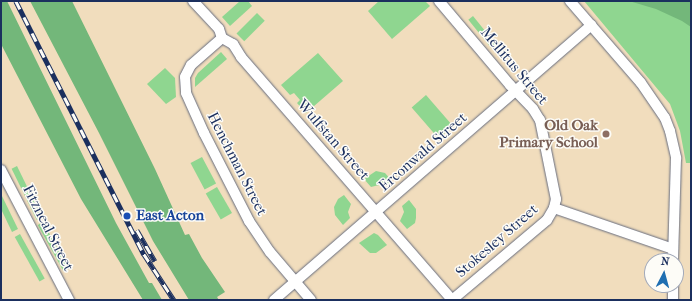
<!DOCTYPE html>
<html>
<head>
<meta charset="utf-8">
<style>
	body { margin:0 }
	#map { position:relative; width:692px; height:301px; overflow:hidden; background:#f1ddbd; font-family:"IM FELL French Canon",serif }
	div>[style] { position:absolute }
	.green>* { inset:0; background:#8fd690; transform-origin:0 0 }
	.forest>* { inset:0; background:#73b77a }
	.roads { filter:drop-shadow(0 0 1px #666c7f) drop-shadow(0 0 1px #666c7f) }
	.street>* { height:10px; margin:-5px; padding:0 5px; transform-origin:5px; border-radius:5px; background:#fff }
	.rail>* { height:4.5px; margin-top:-2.25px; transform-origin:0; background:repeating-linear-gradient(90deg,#fdfcf7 0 9px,#1b2f5e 0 18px); box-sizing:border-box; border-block:1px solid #1b2f5e }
	.dots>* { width:11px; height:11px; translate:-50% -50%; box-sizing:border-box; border:2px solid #fdfcf7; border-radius:50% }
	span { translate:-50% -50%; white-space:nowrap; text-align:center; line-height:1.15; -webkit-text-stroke:3px #fdfcf7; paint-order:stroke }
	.street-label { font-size:15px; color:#1b2f5e }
	.education-label { font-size:15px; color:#785e54; font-weight:700 }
	.right { translate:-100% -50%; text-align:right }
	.transit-label { font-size:15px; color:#164399; font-weight:700 }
	.left { translate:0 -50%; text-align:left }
	.frame { position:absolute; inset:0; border:2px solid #1b2f5e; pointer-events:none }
	.north { position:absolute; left:644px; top:253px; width:40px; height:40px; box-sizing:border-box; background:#fdfcf7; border:1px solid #a3aaba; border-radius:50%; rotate:6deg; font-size:11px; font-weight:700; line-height:16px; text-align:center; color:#1b2f5e }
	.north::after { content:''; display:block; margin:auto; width:14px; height:18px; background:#1f6fb2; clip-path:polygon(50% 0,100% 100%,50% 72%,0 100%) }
</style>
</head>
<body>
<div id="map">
	<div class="green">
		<div style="clip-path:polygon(240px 1px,248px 1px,252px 6px,230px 26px,222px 17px)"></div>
		<div style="clip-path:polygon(379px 1px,425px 1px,430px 6px,392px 39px,368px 11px)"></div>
		<div style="clip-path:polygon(584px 1px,691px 1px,691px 163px,686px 163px,680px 131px,670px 104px)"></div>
		<div style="left:257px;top:13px;width:11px;height:29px;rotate:45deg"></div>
		<div style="left:473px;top:16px;width:36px;height:6px;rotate:51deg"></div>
		<div style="clip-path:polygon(221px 52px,227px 59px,195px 87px,195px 78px,198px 73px)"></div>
		<div style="clip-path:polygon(318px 53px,343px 81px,306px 113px,297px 103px,300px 100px,294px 93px,290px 95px,281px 85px)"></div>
		<div style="clip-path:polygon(165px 68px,175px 78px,176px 97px,166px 104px,147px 84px)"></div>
		<div style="left:426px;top:95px;width:41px;height:19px;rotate:49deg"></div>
		<div style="left:202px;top:157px;width:30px;height:13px;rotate:62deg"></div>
		<div style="left:17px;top:166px;width:57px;height:6px;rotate:64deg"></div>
		<div style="clip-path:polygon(376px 171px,385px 173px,392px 181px,384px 188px,379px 185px,371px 187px,364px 179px)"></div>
		<div style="left:217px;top:187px;width:30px;height:13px;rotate:60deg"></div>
		<div style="clip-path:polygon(1px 194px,18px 229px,12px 232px,1px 209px)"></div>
		<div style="clip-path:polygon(344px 195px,351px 204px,348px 212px,350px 218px,343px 225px,335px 215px,334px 207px,338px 199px)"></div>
		<div style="clip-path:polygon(409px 200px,416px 209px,416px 218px,415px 223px,407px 229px,400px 221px,404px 212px,402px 206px)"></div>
		<div style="left:43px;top:222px;width:53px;height:6px;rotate:61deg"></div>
		<div style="clip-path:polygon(374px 233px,378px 235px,387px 245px,376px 253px,370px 253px,359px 243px)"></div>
		<div style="left:20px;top:234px;width:51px;height:6px;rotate:61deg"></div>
	</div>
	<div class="forest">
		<div style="clip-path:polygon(1px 1px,7px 1px,116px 223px,149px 283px,152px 283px,162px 300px,143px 300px,81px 199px,1px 44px)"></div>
		<div style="clip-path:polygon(30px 1px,72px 1px,155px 169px,185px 235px,189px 234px,202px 258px,225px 292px,217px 297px,219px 300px,189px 300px,153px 241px,99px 133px)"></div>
		<div style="clip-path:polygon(629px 1px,691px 1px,691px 27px,682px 21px,656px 9px)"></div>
	</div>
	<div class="roads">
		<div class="street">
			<div style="left:193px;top:1px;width:38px;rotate:47deg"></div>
			<div style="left:219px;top:29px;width:9px;rotate:72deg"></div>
			<div style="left:222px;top:38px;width:13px;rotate:29deg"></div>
			<div style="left:233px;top:44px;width:15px;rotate:58deg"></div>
			<div style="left:241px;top:57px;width:322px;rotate:49deg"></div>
			<div style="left:439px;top:1px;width:110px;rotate:49.8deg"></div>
			<div style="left:510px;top:85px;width:33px;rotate:46deg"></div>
			<div style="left:533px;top:109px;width:13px;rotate:58deg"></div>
			<div style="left:540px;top:120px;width:81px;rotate:78.6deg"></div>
			<div style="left:556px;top:199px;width:9px;rotate:103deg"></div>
			<div style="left:570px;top:1px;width:108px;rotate:49.1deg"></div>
			<div style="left:641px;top:83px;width:42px;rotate:55.6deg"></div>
			<div style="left:665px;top:118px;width:14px;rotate:69deg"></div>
			<div style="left:670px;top:131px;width:28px;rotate:77deg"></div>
			<div style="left:676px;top:158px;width:103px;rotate:91.7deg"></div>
			<div style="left:222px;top:38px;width:41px;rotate:138.9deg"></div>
			<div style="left:191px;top:65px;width:13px;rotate:117deg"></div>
			<div style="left:185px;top:77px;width:16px;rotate:86deg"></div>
			<div style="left:186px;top:93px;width:44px;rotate:65.8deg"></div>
			<div style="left:204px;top:133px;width:99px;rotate:62.9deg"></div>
			<div style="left:249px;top:221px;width:37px;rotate:56deg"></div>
			<div style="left:270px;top:252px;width:63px;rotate:49.5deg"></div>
			<div style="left:1px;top:170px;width:147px;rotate:62.4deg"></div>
			<div style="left:274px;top:300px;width:420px;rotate:-40.9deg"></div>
			<div style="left:452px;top:300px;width:124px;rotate:-40.1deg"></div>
			<div style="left:547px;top:220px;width:14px;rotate:-60deg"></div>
			<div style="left:554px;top:208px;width:126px;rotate:19deg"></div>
			<div style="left:673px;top:300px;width:15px;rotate:-90deg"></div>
		</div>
	</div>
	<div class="rail">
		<div style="left:16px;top:1px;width:284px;rotate:63.2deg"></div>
		<div style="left:144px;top:254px;width:55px;rotate:56.9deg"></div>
		<div style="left:137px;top:230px;width:36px;rotate:60deg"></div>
	</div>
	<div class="dots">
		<div style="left:606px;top:134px;background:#8d6e63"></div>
		<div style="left:127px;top:216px;background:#1a4fb4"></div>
	</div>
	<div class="street-label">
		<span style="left:514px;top:66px;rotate:50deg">Mellitus Street</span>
		<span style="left:333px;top:140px;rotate:49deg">Wulfstan Street</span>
		<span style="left:423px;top:152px;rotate:-41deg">Erconwald Street</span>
		<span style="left:237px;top:164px;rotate:63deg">Henchman Street</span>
		<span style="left:48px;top:228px;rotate:63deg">Fitzneal Street</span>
		<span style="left:497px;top:241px;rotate:-41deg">Stokesley Street</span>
	</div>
	<div class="education-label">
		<span class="right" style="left:598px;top:134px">Old Oak<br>Primary School</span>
	</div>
	<div class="transit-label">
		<span class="left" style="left:136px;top:216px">East Acton</span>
	</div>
	<div class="frame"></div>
	<div class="north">N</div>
</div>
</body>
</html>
